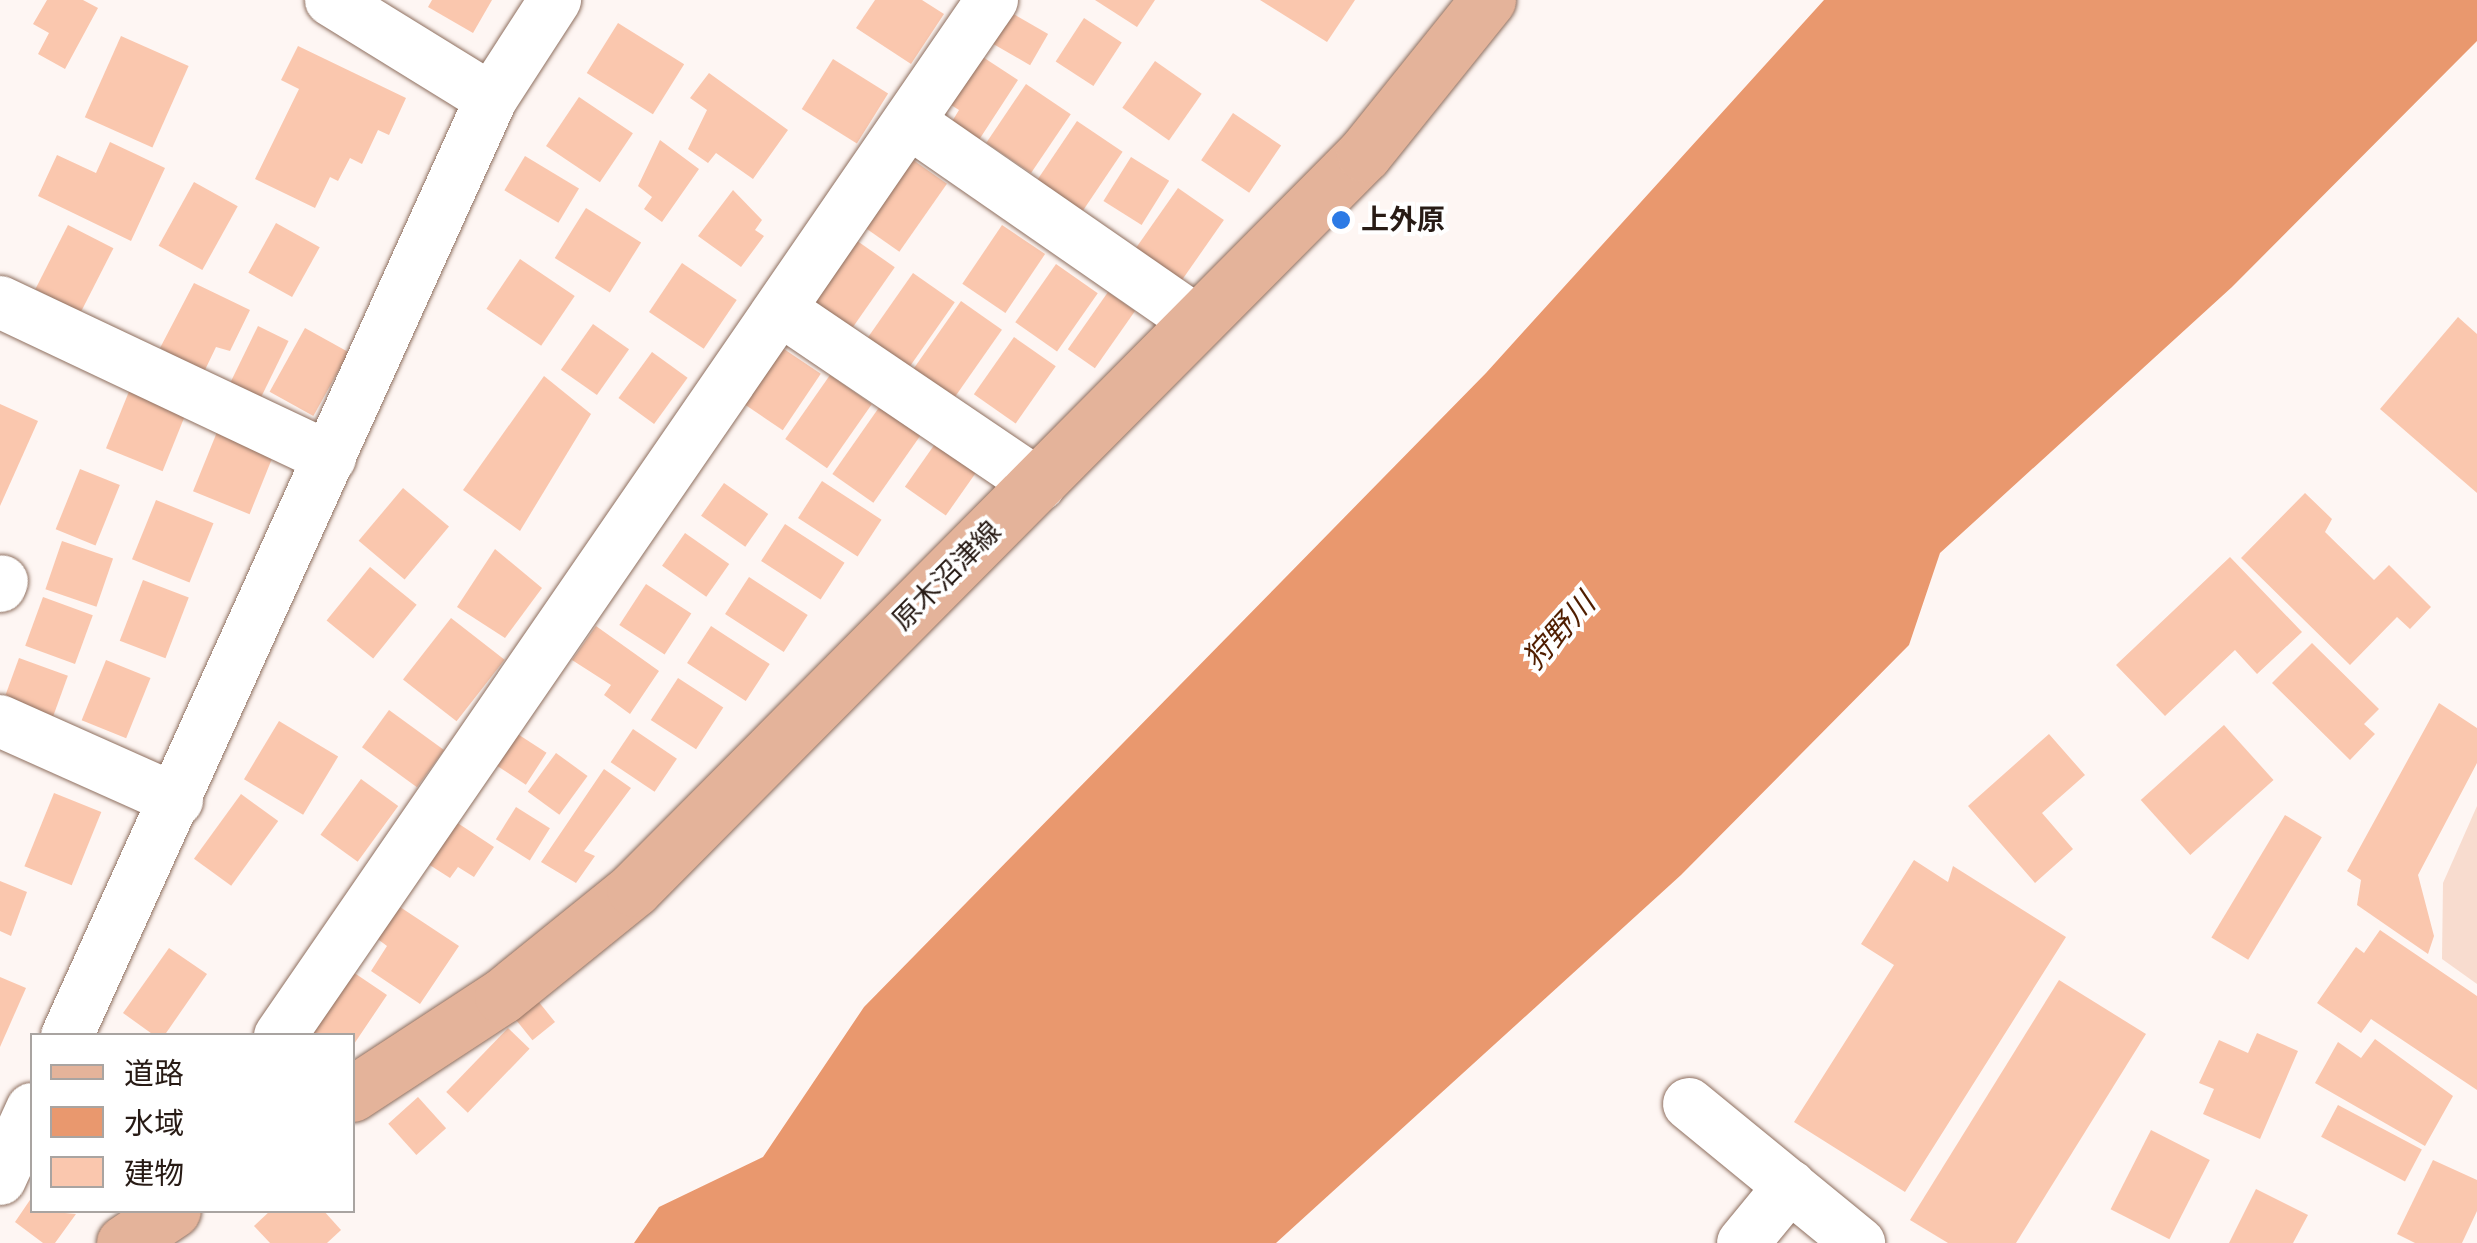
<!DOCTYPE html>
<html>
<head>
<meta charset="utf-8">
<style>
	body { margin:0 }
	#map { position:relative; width:2477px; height:1243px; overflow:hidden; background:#fef6f3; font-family:"Source Sans 3","Noto Sans JP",sans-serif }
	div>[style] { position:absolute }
	.green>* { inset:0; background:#f8dccf }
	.water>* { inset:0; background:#e9986e }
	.building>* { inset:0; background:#fac7ae; transform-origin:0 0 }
	.roads { filter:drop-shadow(0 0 2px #8e6f5f) drop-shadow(0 0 2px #8e6f5f) }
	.minor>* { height:52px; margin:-26px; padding:0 26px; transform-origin:26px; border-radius:26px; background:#fff }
	.major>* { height:55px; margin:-27.5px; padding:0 27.5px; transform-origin:27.5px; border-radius:27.5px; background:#e4b39a }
	.dots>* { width:28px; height:28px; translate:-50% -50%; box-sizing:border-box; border:5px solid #fff; border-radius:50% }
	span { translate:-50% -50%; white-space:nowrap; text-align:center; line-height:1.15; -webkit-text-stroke:8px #fff; paint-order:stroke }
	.poi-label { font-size:28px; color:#281b15; font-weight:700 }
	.left { translate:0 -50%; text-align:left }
	.street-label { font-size:28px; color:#281b15 }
	.water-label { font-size:30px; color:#501e00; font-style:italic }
	.legend { position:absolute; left:30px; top:1033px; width:325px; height:180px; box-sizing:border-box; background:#fff; border:2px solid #a9a4a1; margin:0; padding:12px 18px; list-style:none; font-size:30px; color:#281b15 }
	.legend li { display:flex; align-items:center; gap:20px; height:50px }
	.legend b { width:50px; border:2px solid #a9a4a1 }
</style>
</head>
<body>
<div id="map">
	<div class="green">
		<div style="clip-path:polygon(2477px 806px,2477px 984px,2442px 959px,2443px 883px)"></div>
	</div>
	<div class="water">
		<div style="clip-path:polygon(1824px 0,2477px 0,2477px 41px,2232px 287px,1940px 553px,1909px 645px,1681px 875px,1276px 1243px,634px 1243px,659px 1207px,763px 1157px,864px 1007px,1486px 373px)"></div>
	</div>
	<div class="building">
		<div style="clip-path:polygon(47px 0,83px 0,98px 8px,65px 69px,38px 54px,49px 33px,33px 24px)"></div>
		<div style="clip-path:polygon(432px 0,492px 0,473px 33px,428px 7px)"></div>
		<div style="clip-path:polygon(875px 0,922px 0,944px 14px,911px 64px,856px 28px)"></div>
		<div style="clip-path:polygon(1095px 0,1155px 0,1137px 27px)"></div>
		<div style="clip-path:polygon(1260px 0,1355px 0,1327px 42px)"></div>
		<div style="left:1010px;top:12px;width:44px;height:36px;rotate:30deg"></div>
		<div style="left:1084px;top:18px;width:45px;height:52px;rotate:33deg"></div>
		<div style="left:618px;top:23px;width:78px;height:59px;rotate:32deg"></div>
		<div style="left:121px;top:36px;width:74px;height:89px;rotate:24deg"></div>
		<div style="clip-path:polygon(298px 46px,406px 98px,389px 135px,378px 130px,362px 164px,350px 158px,338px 181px,330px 177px,315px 208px,255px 179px,299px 89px,281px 80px)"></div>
		<div style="clip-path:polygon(969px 48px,1018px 80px,975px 146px,948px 128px,959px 110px,937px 96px)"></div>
		<div style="left:833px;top:59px;width:65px;height:59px;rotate:32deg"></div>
		<div style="left:1155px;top:61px;width:57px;height:57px;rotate:35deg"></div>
		<div style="clip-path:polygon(709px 73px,788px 130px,753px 179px,716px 153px,708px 163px,688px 149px,707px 110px,690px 98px)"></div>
		<div style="left:1026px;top:84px;width:54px;height:71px;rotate:34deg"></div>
		<div style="left:579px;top:97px;width:65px;height:59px;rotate:34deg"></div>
		<div style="left:1233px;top:113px;width:58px;height:57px;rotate:34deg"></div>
		<div style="left:1077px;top:121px;width:55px;height:78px;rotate:34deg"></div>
		<div style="clip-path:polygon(660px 140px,699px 169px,662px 222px,644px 209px,652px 197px,638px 186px)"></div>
		<div style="clip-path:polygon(110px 142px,165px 168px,131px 241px,38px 196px,57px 155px,96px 173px)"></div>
		<div style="left:906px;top:155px;width:50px;height:83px;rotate:35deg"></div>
		<div style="left:525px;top:156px;width:63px;height:40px;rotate:31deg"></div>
		<div style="left:1131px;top:157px;width:45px;height:52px;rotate:32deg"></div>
		<div style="left:194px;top:182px;width:50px;height:73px;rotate:29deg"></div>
		<div style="left:1178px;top:188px;width:56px;height:80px;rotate:35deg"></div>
		<div style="clip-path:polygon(733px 190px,762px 220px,755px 230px,764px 236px,741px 267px,698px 236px)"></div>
		<div style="left:586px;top:208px;width:65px;height:59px;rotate:32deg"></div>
		<div style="left:276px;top:223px;width:50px;height:57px;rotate:29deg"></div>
		<div style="left:68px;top:225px;width:51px;height:72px;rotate:27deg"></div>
		<div style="left:1002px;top:225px;width:52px;height:71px;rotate:34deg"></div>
		<div style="left:853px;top:238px;width:51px;height:82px;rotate:35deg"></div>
		<div style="left:520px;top:259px;width:66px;height:60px;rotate:34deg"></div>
		<div style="left:682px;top:263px;width:66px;height:59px;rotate:34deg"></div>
		<div style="left:1056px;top:264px;width:51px;height:71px;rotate:35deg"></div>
		<div style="left:913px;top:273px;width:51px;height:83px;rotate:35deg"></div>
		<div style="clip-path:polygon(194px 283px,250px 310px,230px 351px,216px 347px,204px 372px,160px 348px)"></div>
		<div style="left:1108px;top:292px;width:33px;height:70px;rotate:35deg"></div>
		<div style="left:961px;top:301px;width:50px;height:83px;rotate:35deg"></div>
		<div style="clip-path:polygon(2458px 317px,2477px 334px,2477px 493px,2380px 409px)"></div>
		<div style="left:593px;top:324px;width:44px;height:56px;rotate:35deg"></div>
		<div style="left:258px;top:326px;width:34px;height:68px;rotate:26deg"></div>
		<div style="left:305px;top:328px;width:50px;height:73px;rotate:29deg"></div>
		<div style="left:1014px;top:337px;width:51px;height:70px;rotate:35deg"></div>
		<div style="left:781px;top:347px;width:48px;height:68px;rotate:34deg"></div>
		<div style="left:652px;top:352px;width:44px;height:57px;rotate:36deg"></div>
		<div style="left:830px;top:375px;width:51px;height:78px;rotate:35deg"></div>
		<div style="clip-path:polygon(544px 376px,591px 414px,520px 531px,463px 490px)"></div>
		<div style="left:130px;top:389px;width:61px;height:64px;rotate:22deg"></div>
		<div style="clip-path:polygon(0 404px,38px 421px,0 506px)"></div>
		<div style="left:880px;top:406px;width:50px;height:83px;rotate:35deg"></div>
		<div style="left:217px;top:432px;width:61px;height:64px;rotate:22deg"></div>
		<div style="left:937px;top:441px;width:50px;height:56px;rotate:35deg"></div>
		<div style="left:80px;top:469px;width:43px;height:65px;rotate:22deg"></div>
		<div style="left:822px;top:481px;width:71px;height:44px;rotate:33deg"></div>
		<div style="left:724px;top:483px;width:54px;height:40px;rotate:35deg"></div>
		<div style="left:403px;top:488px;width:60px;height:69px;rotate:40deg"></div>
		<div style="clip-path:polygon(2305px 493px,2332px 519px,2325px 532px,2374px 580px,2389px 565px,2431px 607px,2410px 629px,2397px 617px,2350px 665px,2241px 558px)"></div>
		<div style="left:156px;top:500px;width:62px;height:64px;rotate:22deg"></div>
		<div style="left:785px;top:524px;width:71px;height:44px;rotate:33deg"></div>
		<div style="left:685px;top:533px;width:54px;height:40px;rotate:35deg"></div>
		<div style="left:62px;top:541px;width:54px;height:51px;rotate:19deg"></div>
		<div style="clip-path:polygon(495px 549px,542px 588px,505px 638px,457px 607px)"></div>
		<div style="clip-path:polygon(2230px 557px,2302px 632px,2257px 674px,2235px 650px,2165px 716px,2116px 665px)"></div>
		<div style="left:370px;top:567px;width:60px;height:69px;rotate:39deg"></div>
		<div style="left:749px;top:577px;width:70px;height:44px;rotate:33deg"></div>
		<div style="left:143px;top:580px;width:49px;height:65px;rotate:21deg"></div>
		<div style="left:646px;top:584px;width:54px;height:49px;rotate:33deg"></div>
		<div style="left:43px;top:597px;width:53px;height:52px;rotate:20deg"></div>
		<div style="left:451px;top:618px;width:68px;height:78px;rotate:38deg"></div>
		<div style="clip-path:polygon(596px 626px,659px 671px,630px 714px,604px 695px,611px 685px,572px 660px)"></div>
		<div style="left:711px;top:626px;width:70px;height:44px;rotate:33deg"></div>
		<div style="clip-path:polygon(2312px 643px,2379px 709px,2364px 724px,2375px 734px,2350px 760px,2272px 683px)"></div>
		<div style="left:19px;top:658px;width:52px;height:52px;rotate:20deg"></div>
		<div style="left:106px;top:660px;width:48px;height:65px;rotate:22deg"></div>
		<div style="left:678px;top:678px;width:54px;height:50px;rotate:33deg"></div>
		<div style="clip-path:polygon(2439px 703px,2477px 728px,2477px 763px,2418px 875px,2434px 936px,2428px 954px,2357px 905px,2361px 880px,2347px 871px)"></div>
		<div style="left:389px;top:710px;width:68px;height:46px;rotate:36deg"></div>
		<div style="left:279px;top:721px;width:69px;height:68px;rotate:31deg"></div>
		<div style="left:2224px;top:725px;width:74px;height:112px;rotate:48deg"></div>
		<div style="left:633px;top:729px;width:53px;height:40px;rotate:34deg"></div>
		<div style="left:513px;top:731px;width:40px;height:38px;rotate:33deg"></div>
		<div style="clip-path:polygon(2049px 734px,2085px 775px,2042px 813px,2073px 849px,2035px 883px,1968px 806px)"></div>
		<div style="left:556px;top:753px;width:39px;height:48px;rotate:36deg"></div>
		<div style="clip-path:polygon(604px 769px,631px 788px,584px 851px,595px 856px,576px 883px,541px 862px)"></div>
		<div style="left:361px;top:779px;width:46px;height:69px;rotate:36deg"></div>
		<div style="left:54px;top:793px;width:51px;height:79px;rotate:22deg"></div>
		<div style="left:241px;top:794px;width:46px;height:80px;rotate:36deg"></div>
		<div style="left:516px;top:807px;width:40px;height:38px;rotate:32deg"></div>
		<div style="left:2285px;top:815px;width:43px;height:143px;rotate:31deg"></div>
		<div style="clip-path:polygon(453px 820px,494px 847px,474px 877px,458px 867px,450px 878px,425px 862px)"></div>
		<div style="clip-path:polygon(1914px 860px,1948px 882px,1953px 866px,2066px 937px,1905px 1192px,1794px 1122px,1894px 965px,1861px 944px)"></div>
		<div style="clip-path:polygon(0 881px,27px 892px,11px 936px,0 931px)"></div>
		<div style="clip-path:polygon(397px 905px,459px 946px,420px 1004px,371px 971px,387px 946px,375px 937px)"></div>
		<div style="clip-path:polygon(2380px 930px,2477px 996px,2477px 1090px,2371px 1019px,2361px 1033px,2317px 1003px,2356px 947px,2364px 953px)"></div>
		<div style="clip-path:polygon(169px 948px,207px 974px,164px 1036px,155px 1036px,123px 1013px)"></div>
		<div style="clip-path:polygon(350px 970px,387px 995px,352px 1047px,352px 1036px,307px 1036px)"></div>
		<div style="clip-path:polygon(0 977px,26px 988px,0 1047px)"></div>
		<div style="clip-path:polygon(2059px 980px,2146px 1034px,2016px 1243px,1948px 1243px,1910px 1220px)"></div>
		<div style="left:538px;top:1001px;width:27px;height:29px;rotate:51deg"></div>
		<div style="left:508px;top:1028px;width:30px;height:89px;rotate:44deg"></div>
		<div style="clip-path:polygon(2257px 1033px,2298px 1051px,2260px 1139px,2203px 1114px,2214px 1089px,2199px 1083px,2219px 1040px,2248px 1053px)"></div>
		<div style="clip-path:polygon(2375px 1039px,2453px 1096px,2425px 1146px,2315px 1083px,2338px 1042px,2361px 1058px)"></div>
		<div style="left:418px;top:1097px;width:42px;height:40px;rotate:48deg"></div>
		<div style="left:2338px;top:1105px;width:95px;height:36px;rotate:28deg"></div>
		<div style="left:2151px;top:1130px;width:66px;height:89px;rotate:27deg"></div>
		<div style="clip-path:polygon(2433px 1160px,2477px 1180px,2477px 1211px,2462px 1243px,2415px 1243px,2397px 1234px)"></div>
		<div style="clip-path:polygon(2256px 1189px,2308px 1215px,2293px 1243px,2229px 1243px)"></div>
		<div style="clip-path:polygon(32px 1197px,32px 1210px,76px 1214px,55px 1243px,43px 1243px,15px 1222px)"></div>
		<div style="clip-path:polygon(271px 1210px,323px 1210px,341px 1230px,327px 1243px,270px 1243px,254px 1226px)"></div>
	</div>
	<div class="roads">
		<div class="minor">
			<div style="left:331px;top:0;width:188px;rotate:31.7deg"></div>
			<div style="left:909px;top:122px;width:351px;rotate:34.7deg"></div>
			<div style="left:0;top:302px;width:365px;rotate:25.3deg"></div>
			<div style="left:781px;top:310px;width:312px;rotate:34.1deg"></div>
			<div style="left:0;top:586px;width:5px;rotate:-68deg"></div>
			<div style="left:0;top:721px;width:194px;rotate:24.1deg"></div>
			<div style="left:67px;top:1036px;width:1028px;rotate:-65.65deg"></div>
			<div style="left:491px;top:99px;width:118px;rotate:-57.1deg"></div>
			<div style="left:280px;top:1036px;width:1257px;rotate:-55.5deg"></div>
			<div style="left:1689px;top:1104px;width:220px;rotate:39.3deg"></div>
			<div style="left:0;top:1179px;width:77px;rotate:-65.4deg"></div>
			<div style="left:1743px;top:1243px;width:74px;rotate:-50.5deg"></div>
		</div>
		<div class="major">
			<div style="left:352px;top:1094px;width:179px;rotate:-33.2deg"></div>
			<div style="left:502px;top:996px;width:170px;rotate:-39deg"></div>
			<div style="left:634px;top:889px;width:1036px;rotate:-45.2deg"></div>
			<div style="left:1364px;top:154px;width:198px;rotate:-51.2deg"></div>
			<div style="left:124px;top:1243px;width:59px;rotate:-34deg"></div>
		</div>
	</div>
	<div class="dots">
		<div style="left:1341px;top:220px;background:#2c7ae5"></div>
	</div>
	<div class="poi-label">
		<span class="left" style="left:1361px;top:220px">上外原</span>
	</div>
	<div class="street-label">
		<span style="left:947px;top:576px;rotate:-45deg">原木沼津線</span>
	</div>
	<div class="water-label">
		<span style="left:1560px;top:632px;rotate:-48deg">狩野川</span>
	</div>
	<ul class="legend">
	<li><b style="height:12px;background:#e4b39a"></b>道路</li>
	<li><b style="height:28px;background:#e9986e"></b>水域</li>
	<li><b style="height:28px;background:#fac7ae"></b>建物</li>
	</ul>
</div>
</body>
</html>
